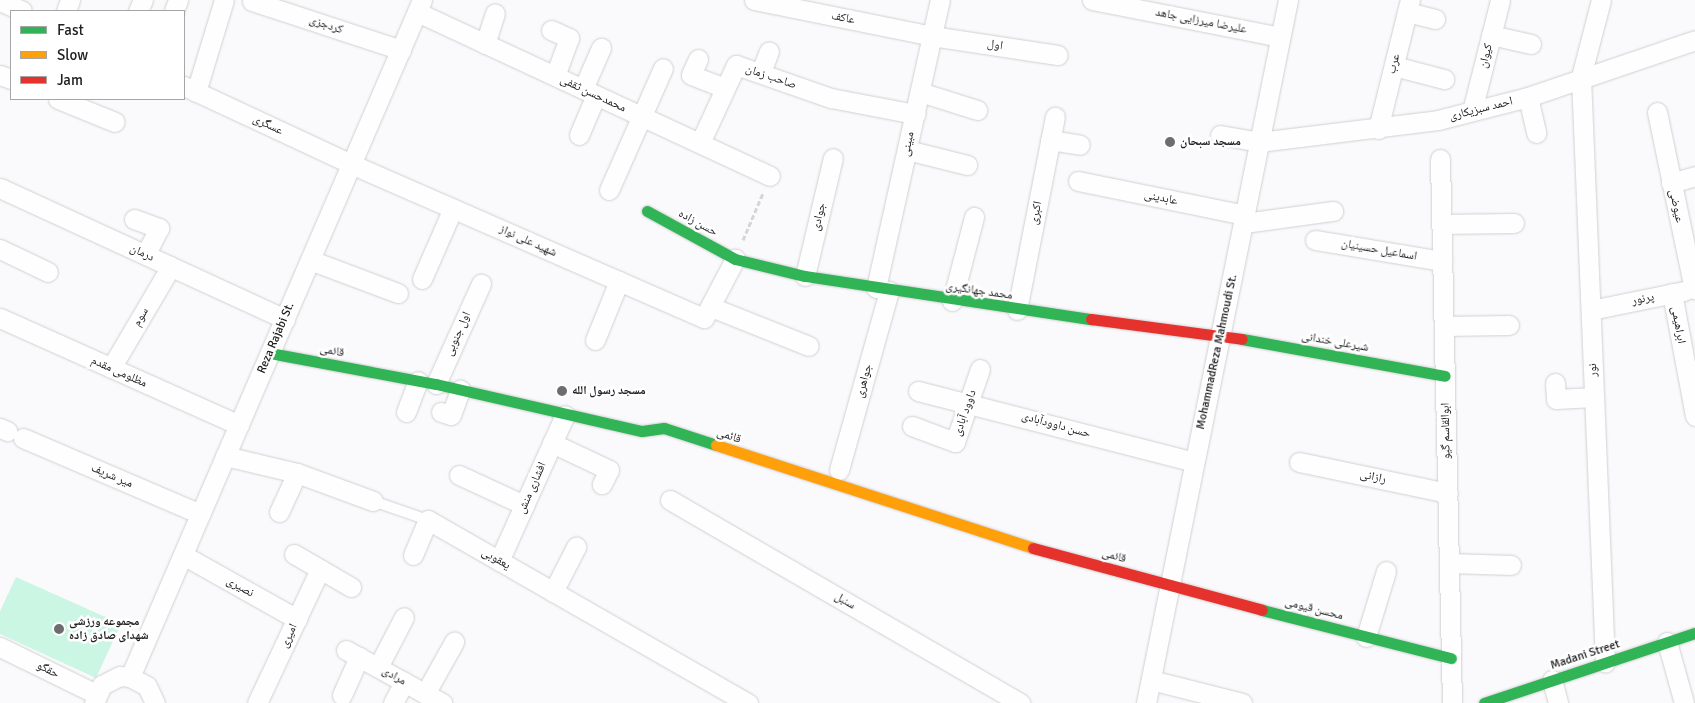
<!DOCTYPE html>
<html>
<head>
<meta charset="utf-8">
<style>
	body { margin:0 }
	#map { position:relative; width:1695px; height:703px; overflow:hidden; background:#fafafd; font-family:Signika,"Noto Naskh Arabic",sans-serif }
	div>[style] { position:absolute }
	.green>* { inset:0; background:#caf6e3 }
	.path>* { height:3px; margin-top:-1.5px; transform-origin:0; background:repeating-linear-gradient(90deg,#d5d5d6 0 5px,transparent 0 7.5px) }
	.roads { filter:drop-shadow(0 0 1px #d0d0d2) drop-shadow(0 0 1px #d0d0d2) }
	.lane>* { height:10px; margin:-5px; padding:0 5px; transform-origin:5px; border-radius:5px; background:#fefeff }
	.street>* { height:19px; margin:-9.5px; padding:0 9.5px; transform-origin:9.5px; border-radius:9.5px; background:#fefeff }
	.fast>* { height:11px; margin:-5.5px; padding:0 5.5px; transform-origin:5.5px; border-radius:5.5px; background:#30b455 }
	.slow>* { height:11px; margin:-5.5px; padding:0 5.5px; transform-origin:5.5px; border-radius:5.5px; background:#ff9f0a }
	.jam>* { height:11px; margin:-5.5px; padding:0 5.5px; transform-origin:5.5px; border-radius:5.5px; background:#e5322d }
	.dots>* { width:14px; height:14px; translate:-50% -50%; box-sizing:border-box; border:2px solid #fff; border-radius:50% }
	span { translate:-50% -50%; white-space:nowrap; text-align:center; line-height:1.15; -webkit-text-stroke:5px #fff; paint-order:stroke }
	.street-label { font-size:12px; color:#212022 }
	.poi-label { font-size:12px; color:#212022; font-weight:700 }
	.left { translate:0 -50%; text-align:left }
	.legend { position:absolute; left:10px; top:10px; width:175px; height:90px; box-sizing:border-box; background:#fff; border:1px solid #a6a6a7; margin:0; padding:6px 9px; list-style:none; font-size:15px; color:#212022 }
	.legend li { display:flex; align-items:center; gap:10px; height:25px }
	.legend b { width:25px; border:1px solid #a6a6a7 }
</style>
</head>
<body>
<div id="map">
	<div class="green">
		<div style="clip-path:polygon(16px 577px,121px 624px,96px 678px,0 634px,0 611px)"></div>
	</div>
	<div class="path">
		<div style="left:743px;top:240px;width:51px;rotate:-66.9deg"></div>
	</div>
	<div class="roads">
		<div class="lane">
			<div style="left:373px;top:501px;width:58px;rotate:19.1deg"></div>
		</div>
		<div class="street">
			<div style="left:754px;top:0;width:182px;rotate:11.4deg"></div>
			<div style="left:932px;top:36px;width:127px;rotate:8.6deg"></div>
			<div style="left:1092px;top:0;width:192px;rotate:11.1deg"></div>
			<div style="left:1601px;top:0;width:80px;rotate:104.6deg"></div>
			<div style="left:1581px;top:77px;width:586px;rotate:87.65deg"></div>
			<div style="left:0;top:1px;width:24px;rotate:24deg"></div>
			<div style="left:252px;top:1px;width:157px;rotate:18.2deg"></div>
			<div style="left:66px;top:11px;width:12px;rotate:-70deg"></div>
			<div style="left:138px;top:11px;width:12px;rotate:-66deg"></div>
			<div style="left:174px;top:11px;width:12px;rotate:-70deg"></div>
			<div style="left:417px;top:12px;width:389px;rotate:24.9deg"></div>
			<div style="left:1407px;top:12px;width:29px;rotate:14deg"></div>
			<div style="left:551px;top:30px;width:20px;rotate:24deg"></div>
			<div style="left:569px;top:38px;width:40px;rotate:110.2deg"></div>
			<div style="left:1491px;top:35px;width:41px;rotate:12.7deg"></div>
			<div style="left:485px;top:44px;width:32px;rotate:-72deg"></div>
			<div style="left:698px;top:59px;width:17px;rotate:114deg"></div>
			<div style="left:691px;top:75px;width:36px;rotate:21deg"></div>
			<div style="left:1394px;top:66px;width:52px;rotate:14.6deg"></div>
			<div style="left:761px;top:72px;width:22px;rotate:-69deg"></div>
			<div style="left:0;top:75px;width:12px;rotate:20deg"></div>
			<div style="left:184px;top:86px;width:184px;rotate:25deg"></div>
			<div style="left:351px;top:164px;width:385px;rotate:23.6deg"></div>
			<div style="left:704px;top:318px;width:67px;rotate:-62.3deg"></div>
			<div style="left:583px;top:89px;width:45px;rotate:-66.3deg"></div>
			<div style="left:196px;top:92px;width:96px;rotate:-73.1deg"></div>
			<div style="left:920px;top:92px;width:60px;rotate:17.5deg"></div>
			<div style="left:1528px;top:97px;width:37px;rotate:77deg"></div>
			<div style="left:58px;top:99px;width:61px;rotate:22deg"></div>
			<div style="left:1472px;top:111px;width:114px;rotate:-75.8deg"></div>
			<div style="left:1657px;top:112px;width:181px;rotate:78.2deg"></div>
			<div style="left:1378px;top:129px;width:133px;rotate:-76.1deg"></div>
			<div style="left:579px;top:135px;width:43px;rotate:-67deg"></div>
			<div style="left:1220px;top:135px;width:40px;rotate:10deg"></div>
			<div style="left:1259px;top:142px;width:180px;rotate:-7deg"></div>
			<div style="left:1438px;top:120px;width:93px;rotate:-14.3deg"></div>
			<div style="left:1528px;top:97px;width:176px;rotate:-18.8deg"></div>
			<div style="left:1050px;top:140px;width:30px;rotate:9deg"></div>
			<div style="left:700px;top:143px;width:86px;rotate:-65.2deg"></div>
			<div style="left:736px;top:65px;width:101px;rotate:19.2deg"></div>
			<div style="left:831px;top:98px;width:86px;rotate:10.8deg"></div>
			<div style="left:907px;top:150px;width:62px;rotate:14deg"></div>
			<div style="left:1440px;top:159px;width:544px;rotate:88.74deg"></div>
			<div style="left:1078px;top:181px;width:170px;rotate:11.5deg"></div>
			<div style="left:1671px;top:183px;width:25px;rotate:-16deg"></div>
			<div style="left:0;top:188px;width:314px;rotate:24.7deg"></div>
			<div style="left:609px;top:190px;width:133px;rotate:-66.1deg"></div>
			<div style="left:134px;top:219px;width:27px;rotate:20deg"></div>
			<div style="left:159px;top:228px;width:30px;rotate:117deg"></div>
			<div style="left:1244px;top:223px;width:90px;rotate:-7.7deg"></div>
			<div style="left:1441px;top:224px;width:73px;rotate:-0.8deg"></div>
			<div style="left:1315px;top:240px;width:129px;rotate:9.4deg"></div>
			<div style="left:0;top:249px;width:53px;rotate:25.6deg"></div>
			<div style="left:310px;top:260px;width:94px;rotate:20.6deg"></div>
			<div style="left:805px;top:276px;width:121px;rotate:-76.7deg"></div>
			<div style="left:422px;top:279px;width:77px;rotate:-66.4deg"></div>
			<div style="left:876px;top:288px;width:295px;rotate:-77.5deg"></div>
			<div style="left:1672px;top:293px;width:125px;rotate:79.4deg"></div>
			<div style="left:952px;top:301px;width:87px;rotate:-75.3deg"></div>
			<div style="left:711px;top:307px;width:105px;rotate:21.7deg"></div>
			<div style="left:1017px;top:310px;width:197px;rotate:-78.9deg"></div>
			<div style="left:1591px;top:310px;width:95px;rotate:-11.5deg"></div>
			<div style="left:0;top:318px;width:262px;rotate:24.1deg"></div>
			<div style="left:1444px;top:326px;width:65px;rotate:-0.9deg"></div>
			<div style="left:595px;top:340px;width:64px;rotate:-67.9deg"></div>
			<div style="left:111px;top:368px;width:118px;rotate:-59.5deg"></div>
			<div style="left:1555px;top:383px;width:16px;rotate:86deg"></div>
			<div style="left:1556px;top:399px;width:38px;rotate:-3deg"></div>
			<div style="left:436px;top:384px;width:110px;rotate:-65.8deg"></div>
			<div style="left:918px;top:391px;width:285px;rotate:14.4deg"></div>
			<div style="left:406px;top:412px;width:33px;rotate:-69deg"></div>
			<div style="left:441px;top:412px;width:10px;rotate:17deg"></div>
			<div style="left:451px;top:415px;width:27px;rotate:-70deg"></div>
			<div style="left:912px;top:426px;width:46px;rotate:20.4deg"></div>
			<div style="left:955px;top:442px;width:77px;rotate:-71.1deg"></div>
			<div style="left:0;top:428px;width:8px;rotate:23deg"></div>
			<div style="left:23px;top:438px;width:193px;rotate:23.2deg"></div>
			<div style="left:552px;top:443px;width:63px;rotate:25.3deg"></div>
			<div style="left:609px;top:470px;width:16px;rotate:117deg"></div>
			<div style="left:225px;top:456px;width:74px;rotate:13.3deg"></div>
			<div style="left:297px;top:473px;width:81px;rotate:20.2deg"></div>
			<div style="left:1299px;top:462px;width:152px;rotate:11.8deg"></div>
			<div style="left:839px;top:470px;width:186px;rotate:-74.4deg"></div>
			<div style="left:459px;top:475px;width:72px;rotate:24.8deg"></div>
			<div style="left:670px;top:500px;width:405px;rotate:30.1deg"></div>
			<div style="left:279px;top:512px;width:43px;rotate:-65.2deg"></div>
			<div style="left:294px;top:554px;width:66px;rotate:30.1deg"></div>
			<div style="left:183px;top:555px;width:131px;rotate:29.3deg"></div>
			<div style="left:413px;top:555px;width:38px;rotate:-67deg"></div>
			<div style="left:428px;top:520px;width:369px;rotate:29.8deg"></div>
			<div style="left:499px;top:561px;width:160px;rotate:-65.7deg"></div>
			<div style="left:1449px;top:563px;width:62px;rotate:1.8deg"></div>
			<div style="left:553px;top:592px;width:51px;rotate:-62.9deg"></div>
			<div style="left:1366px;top:637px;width:69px;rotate:-73.1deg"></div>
			<div style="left:1667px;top:642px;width:63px;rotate:74.4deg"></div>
			<div style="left:0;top:647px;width:107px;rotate:26.1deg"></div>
			<div style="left:346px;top:650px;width:110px;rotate:28.9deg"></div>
			<div style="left:378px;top:667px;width:56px;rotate:-62.5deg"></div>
			<div style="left:130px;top:677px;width:737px;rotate:-66.67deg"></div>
			<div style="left:1151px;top:680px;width:94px;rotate:14.2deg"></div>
			<div style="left:1552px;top:680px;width:24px;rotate:75deg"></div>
			<div style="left:425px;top:694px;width:60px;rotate:-60.9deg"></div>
			<div style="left:342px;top:695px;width:42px;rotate:-65.9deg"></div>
			<div style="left:94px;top:703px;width:20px;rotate:-66deg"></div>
			<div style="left:102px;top:685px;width:20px;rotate:-27deg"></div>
			<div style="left:120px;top:676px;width:10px;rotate:6deg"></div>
			<div style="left:130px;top:677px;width:19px;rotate:28deg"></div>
			<div style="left:147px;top:686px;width:19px;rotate:65deg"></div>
			<div style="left:257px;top:703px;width:148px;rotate:-64.8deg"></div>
			<div style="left:393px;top:703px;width:24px;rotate:-62deg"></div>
			<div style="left:1146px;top:703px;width:717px;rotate:-78.58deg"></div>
		</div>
		<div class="fast">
			<div style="left:647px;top:211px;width:100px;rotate:28.6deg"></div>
			<div style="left:735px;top:259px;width:72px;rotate:13.7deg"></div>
			<div style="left:805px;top:276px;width:289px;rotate:8.6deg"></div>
			<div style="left:1242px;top:339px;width:206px;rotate:10.3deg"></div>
			<div style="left:270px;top:353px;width:169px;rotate:10.6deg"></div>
			<div style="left:436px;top:384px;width:211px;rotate:12.9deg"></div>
			<div style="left:642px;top:431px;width:22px;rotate:-8deg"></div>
			<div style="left:664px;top:428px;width:55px;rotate:18.1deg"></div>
			<div style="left:1262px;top:610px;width:195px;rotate:14.3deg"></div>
			<div style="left:1484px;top:703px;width:222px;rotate:-18.4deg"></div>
		</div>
		<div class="slow">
			<div style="left:716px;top:445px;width:333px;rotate:18deg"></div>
		</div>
		<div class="jam">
			<div style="left:1091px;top:319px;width:152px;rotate:7.5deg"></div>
			<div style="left:1033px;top:548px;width:237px;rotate:15.1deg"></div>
		</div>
	</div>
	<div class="dots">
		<div style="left:1170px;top:142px;background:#6d6c6f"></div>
		<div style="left:562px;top:391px;background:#6d6c6f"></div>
		<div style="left:59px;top:629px;background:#6d6c6f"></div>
	</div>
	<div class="street-label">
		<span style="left:843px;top:18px;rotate:11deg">عاکف</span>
		<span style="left:1201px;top:21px;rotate:11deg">علیرضا میرزایی جاهد</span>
		<span style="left:326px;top:25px;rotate:18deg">کردجزی</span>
		<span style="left:995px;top:45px;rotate:9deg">اول</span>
		<span style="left:1486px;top:56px;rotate:-76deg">کیوان</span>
		<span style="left:1394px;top:64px;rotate:-76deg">عرب</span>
		<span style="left:771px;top:77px;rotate:19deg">صاحب زمان</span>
		<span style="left:593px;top:94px;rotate:25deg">محمدحسن ثقفی</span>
		<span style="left:1481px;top:109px;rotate:-14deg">احمد سبزیکاری</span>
		<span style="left:268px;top:125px;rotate:25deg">عسگری</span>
		<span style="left:908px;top:144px;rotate:-78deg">مبینی</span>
		<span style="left:1161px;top:198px;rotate:11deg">عابدینی</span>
		<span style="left:1676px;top:206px;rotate:78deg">عیوضی</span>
		<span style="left:1036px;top:213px;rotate:-79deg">اکبری</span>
		<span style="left:819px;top:217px;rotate:-77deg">جوادی</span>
		<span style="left:698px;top:223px;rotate:29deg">حسن زاده</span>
		<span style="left:528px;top:241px;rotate:24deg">شهید علی نواز</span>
		<span style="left:1379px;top:250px;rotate:10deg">اسماعیل حسینیان</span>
		<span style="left:142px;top:253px;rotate:25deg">درمان</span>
		<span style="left:979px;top:291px;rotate:8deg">محمد جهانگیری</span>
		<span style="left:1643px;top:299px;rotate:-11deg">پرنور</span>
		<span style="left:141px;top:317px;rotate:-60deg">سوم</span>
		<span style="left:1678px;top:325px;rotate:80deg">ابراهیمی</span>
		<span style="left:458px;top:334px;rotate:-66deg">اول جنوبی</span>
		<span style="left:276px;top:338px;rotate:-67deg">Reza Rajabi St.</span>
		<span style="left:1335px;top:342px;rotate:10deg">شیرعلی خندانی</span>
		<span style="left:332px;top:351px;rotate:11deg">قائمی</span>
		<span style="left:1217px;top:352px;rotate:-78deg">MohammadReza Mahmoudi St.</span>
		<span style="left:1593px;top:370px;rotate:-92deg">نور</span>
		<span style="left:119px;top:372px;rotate:24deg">مظلومی مقدم</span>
		<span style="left:864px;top:381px;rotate:-75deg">جواهری</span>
		<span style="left:965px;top:413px;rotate:-71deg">داوود آبادی</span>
		<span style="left:1056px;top:425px;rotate:15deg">حسن داوودآبادی</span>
		<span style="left:1446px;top:431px;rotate:-91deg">ابوالقاسم گیو</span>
		<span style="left:729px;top:436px;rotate:19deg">قائمی</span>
		<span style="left:112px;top:476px;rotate:23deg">میر شریف</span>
		<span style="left:1373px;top:477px;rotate:12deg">رازانی</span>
		<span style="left:532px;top:488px;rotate:-66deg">افشاری منش</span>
		<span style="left:1114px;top:556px;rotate:16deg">قائمی</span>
		<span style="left:496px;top:559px;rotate:30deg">یعقوبی</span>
		<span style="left:240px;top:587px;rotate:29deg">نصیری</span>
		<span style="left:845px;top:601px;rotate:30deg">سنبل</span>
		<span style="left:1314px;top:609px;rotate:14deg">محسن قیومی</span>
		<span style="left:289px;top:636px;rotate:-65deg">امیری</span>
		<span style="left:1585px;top:655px;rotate:-18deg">Madani Street</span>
		<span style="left:48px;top:670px;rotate:26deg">حقگو</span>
		<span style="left:394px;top:676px;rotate:29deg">مرادی</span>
	</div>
	<div class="poi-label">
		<span class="left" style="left:1180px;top:142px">مسجد سبحان</span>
		<span class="left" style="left:572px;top:391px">مسجد رسول الله</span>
		<span class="left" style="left:69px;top:629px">مجموعه ورزشی<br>شهدای صادق زاده</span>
	</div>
	<ul class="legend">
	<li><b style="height:6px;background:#30b455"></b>Fast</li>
	<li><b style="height:6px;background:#ff9f0a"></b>Slow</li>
	<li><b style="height:6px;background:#e5322d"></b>Jam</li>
	</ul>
</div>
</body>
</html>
